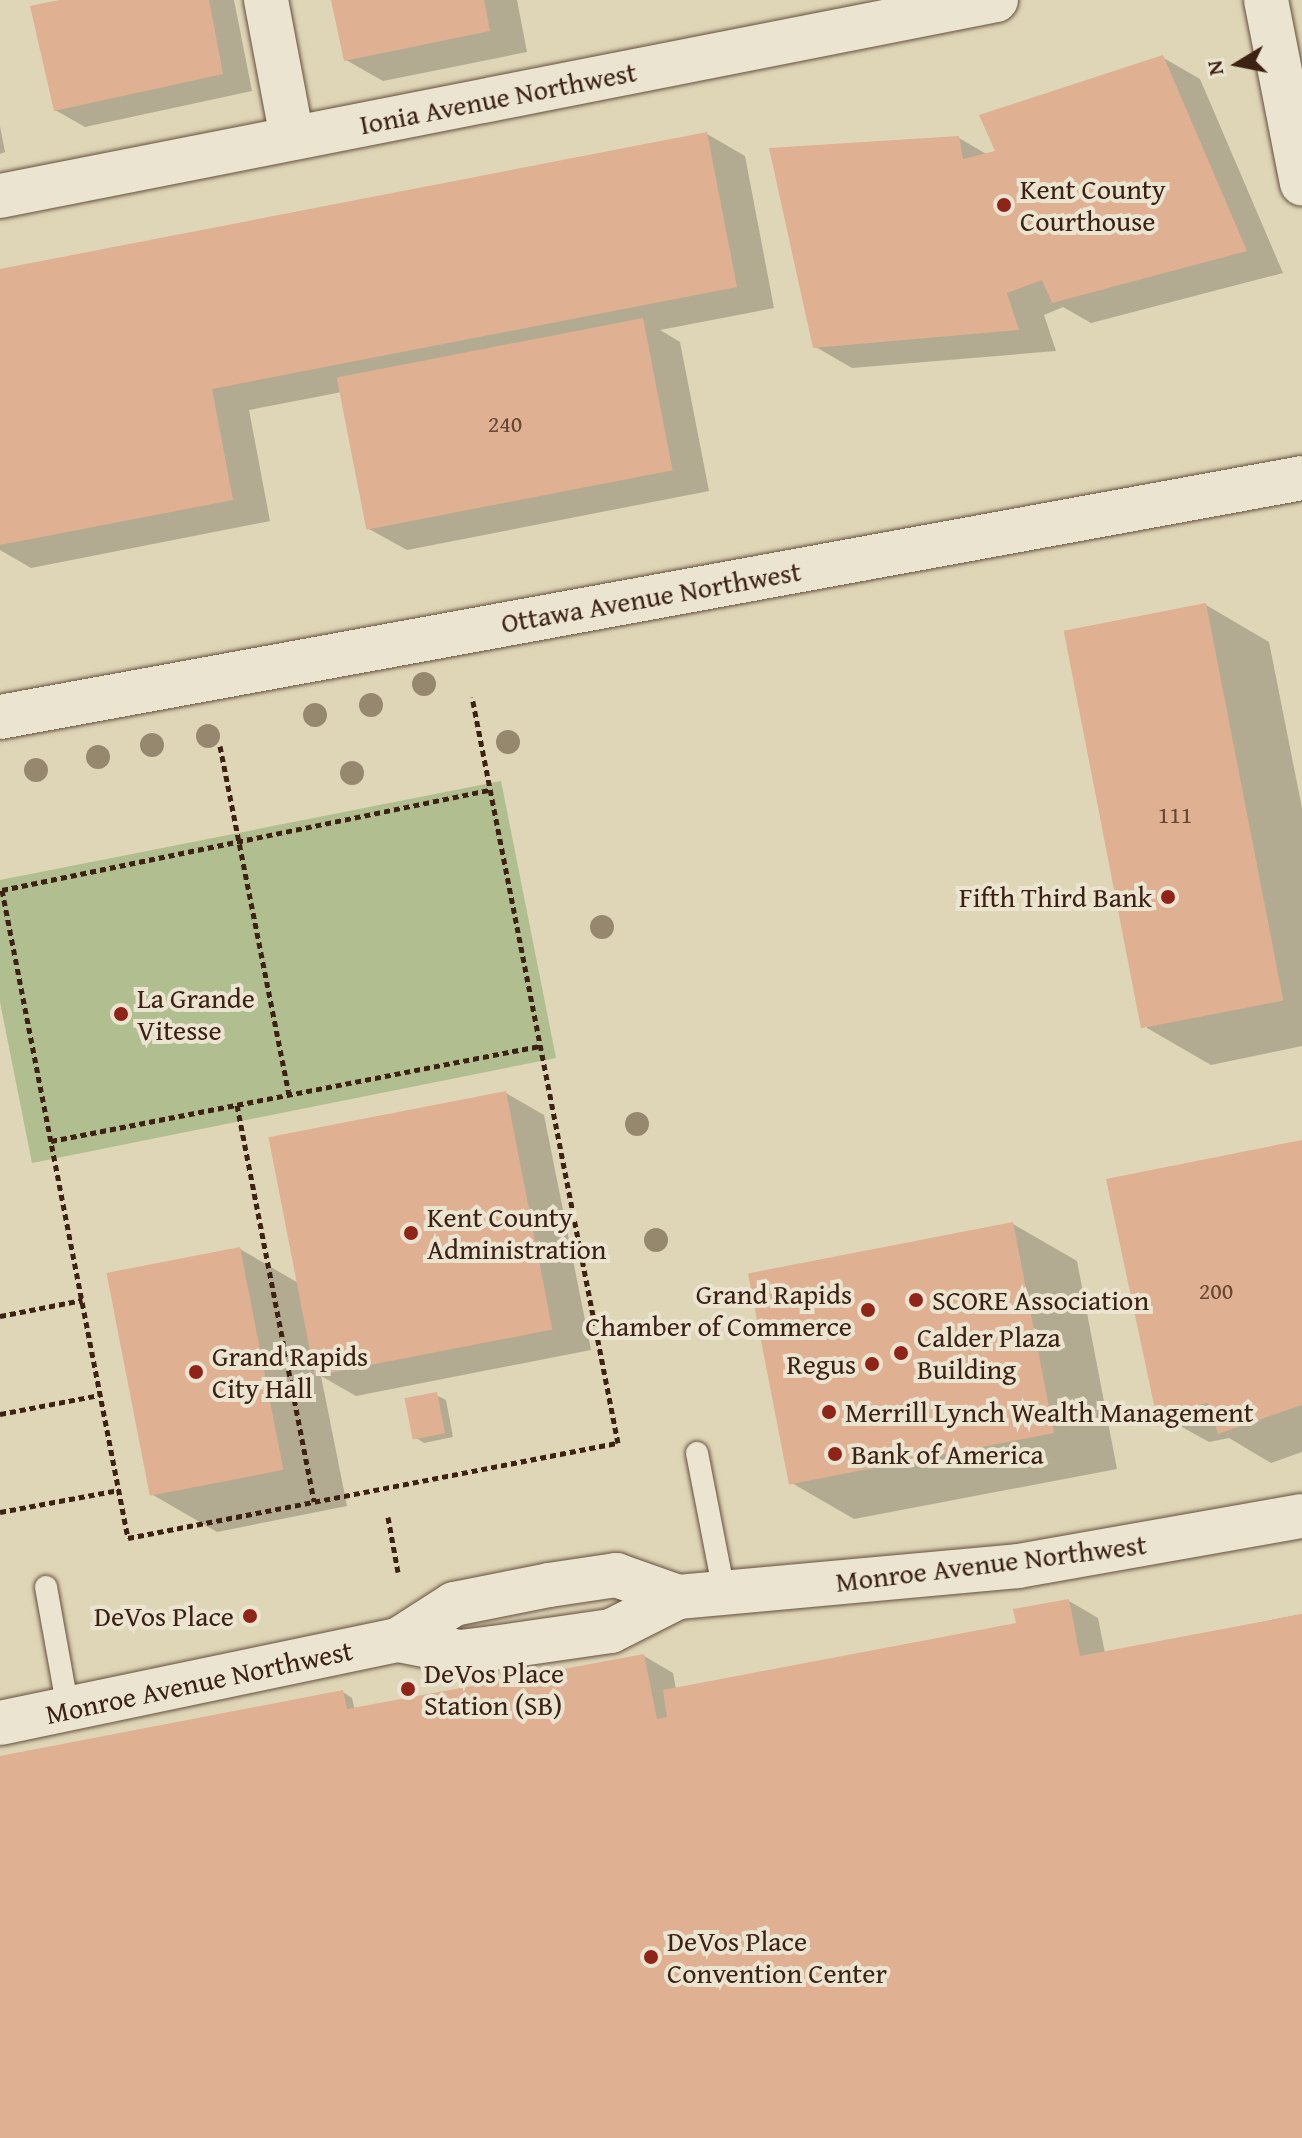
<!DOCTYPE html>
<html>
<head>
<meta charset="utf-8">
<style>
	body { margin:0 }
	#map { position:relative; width:1302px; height:2138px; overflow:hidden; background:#dfd6b7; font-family:"Gentium Book Plus",serif }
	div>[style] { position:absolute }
	.green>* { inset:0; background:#b1be8f }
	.shadow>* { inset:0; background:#0003 }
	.building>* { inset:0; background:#dfb092; transform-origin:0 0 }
	.path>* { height:5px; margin-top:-2.5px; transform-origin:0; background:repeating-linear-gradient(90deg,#3d2214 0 6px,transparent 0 10px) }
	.roads { filter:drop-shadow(0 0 2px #664f3d) drop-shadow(0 0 2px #664f3d) }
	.lane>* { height:22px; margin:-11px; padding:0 11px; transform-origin:11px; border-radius:11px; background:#eae4d0 }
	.street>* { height:44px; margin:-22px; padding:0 22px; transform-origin:22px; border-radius:22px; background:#eae4d0 }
	.secondary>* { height:44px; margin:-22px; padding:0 22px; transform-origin:22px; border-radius:22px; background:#eae4d0 }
	.trees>* { width:24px; height:24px; margin:-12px; border-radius:50%; background:#96886e }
	.dots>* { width:22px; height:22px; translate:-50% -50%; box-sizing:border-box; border:4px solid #eae4d0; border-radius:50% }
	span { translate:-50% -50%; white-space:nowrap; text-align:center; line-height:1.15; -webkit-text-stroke:8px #eae4d0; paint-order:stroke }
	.number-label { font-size:24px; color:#664634 }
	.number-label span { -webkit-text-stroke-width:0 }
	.street-label { font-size:28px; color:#3d2214 }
	.poi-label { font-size:28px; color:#3d2214 }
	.left { translate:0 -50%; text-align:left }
	.right { translate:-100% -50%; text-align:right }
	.north { position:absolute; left:1198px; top:24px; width:80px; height:80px; -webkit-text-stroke:6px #eae4d0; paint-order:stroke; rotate:260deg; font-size:22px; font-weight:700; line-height:32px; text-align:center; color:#3d2214 }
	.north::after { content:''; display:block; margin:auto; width:28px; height:36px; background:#3d2214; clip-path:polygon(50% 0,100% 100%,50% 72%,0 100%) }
</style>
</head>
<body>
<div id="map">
	<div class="green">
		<div style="clip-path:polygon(501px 781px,556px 1058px,32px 1163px,0 1002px,0 880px)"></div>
	</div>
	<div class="shadow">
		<div style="clip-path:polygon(69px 0,234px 0,252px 91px,85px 127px,55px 110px)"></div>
		<div style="clip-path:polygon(333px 0,517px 0,527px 52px,383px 81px,346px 60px)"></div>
		<div style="clip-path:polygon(1162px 57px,1200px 79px,1283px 273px,1091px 323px,1063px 307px,1044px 315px,1056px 351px,852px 368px,814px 346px,959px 138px,988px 155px)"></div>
		<div style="clip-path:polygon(0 126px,5px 152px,0 154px)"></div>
		<div style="clip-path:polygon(707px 134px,745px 156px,774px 308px,660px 330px,680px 342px,709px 491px,407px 550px,369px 529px,342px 392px,249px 410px,270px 521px,31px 568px,0 550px,0 274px)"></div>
		<div style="clip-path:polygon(1206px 605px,1269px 642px,1302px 808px,1302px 1046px,1211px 1065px,1147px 1028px)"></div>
		<div style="clip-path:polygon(506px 1093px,544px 1115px,591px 1350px,356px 1396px,321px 1376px,347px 1506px,217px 1532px,153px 1495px,240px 1249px,300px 1284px)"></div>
		<div style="clip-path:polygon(1302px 1142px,1302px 1452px,1271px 1463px,1229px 1438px,1209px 1442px,1157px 1413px)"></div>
		<div style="clip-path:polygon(1013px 1224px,1077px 1261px,1117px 1469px,854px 1519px,790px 1482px)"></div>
		<div style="clip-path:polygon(436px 1395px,446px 1400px,453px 1437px,424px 1443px,415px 1437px)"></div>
		<div style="clip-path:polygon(1069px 1601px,1098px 1618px,1105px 1653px,1302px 1614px,1302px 2138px,0 2138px,0 1758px,343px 1692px,352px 1698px,355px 1711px,644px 1656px,673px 1673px,676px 1689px,1019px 1625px)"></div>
	</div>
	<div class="building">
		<div style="clip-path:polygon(59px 0,209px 0,223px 74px,54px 111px,30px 6px)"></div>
		<div style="clip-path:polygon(331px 0,484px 0,490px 31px,344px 61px)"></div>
		<div style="clip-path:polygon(1163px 55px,1247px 251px,1052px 303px,1042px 280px,1007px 293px,1019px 330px,813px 348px,769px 148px,959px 136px,963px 159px,995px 151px,979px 115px)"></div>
		<div style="clip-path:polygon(707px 132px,737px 287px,212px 389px,233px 500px,0 545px,0 269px)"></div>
		<div style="left:643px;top:318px;width:155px;height:312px;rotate:79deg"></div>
		<div style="left:1206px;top:603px;width:405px;height:145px;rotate:79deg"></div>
		<div style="left:506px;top:1091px;width:243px;height:242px;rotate:79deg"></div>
		<div style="clip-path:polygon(1302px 1140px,1302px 1405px,1218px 1434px,1208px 1403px,1156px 1414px,1106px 1179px)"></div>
		<div style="left:1013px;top:1222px;width:215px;height:270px;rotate:79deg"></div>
		<div style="left:240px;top:1247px;width:227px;height:136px;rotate:79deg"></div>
		<div style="left:437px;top:1392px;width:42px;height:33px;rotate:79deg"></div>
		<div style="clip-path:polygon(1069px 1599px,1080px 1656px,1302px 1614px,1302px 2138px,0 2138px,0 1756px,343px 1690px,347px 1709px,644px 1654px,657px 1719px,667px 1717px,663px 1690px,1016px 1623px,1013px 1609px)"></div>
	</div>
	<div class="path">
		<div style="left:220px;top:746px;width:355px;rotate:78.8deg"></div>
		<div style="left:2px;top:890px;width:660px;rotate:79deg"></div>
		<div style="left:128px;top:1538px;width:499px;rotate:-11deg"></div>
		<div style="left:618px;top:1443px;width:760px;rotate:-101.07deg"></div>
		<div style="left:2px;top:890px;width:499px;rotate:-11.6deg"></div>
		<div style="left:237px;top:1105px;width:404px;rotate:79deg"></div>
		<div style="left:51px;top:1141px;width:498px;rotate:-11deg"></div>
		<div style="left:0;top:1316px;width:84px;rotate:-11deg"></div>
		<div style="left:0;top:1414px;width:102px;rotate:-10.8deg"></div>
		<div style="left:0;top:1512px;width:121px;rotate:-10.5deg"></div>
		<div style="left:388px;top:1517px;width:56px;rotate:79.7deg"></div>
	</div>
	<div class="roads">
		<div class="lane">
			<div style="left:697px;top:1453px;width:142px;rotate:79deg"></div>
			<div style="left:46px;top:1587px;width:124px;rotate:79.8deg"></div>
		</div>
		<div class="street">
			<div style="left:266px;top:0;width:140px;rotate:79.3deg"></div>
		</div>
		<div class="secondary">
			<div style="left:1266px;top:0;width:187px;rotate:78.9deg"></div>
			<div style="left:0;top:196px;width:1015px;rotate:-11.13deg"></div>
			<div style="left:0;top:717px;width:1324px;rotate:-10.4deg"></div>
			<div style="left:398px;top:1640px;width:63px;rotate:11deg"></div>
			<div style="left:460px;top:1652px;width:33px;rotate:-7deg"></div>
			<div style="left:493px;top:1648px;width:119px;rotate:-8.2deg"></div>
			<div style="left:611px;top:1631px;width:75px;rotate:-26.9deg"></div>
			<div style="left:678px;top:1597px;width:341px;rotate:-5.2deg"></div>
			<div style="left:1018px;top:1566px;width:288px;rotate:-10deg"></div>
			<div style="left:0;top:1723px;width:407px;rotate:-11.8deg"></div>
			<div style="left:398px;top:1640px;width:67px;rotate:-32.7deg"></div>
			<div style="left:454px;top:1604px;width:97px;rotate:-11.3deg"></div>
			<div style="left:549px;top:1585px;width:68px;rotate:-8.5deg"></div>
			<div style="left:616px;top:1575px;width:66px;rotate:19.5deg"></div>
		</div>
	</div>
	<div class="trees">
		<div style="left:424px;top:684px"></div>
		<div style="left:371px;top:705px"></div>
		<div style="left:315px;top:715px"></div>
		<div style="left:208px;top:736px"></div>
		<div style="left:508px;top:742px"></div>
		<div style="left:152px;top:745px"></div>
		<div style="left:98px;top:757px"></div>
		<div style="left:36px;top:770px"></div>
		<div style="left:352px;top:773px"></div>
		<div style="left:602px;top:927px"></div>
		<div style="left:637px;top:1124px"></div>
		<div style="left:656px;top:1240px"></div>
	</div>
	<div class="dots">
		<div style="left:1004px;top:205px;background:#8f2418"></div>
		<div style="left:1168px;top:897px;background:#8f2418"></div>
		<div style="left:121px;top:1014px;background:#8f2418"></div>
		<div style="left:411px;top:1233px;background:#8f2418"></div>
		<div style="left:916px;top:1300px;background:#8f2418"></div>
		<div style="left:868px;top:1310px;background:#8f2418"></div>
		<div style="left:901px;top:1353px;background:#8f2418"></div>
		<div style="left:872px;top:1364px;background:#8f2418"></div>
		<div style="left:196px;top:1372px;background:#8f2418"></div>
		<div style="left:829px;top:1412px;background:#8f2418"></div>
		<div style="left:835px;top:1454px;background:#8f2418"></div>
		<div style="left:250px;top:1616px;background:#8f2418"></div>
		<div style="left:408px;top:1689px;background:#8f2418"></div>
		<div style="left:651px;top:1957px;background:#8f2418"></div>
	</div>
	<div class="number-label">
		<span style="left:505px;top:424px">240</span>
		<span style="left:1175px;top:815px">111</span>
		<span style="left:1216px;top:1291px">200</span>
	</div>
	<div class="street-label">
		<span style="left:498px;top:98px;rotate:-11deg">Ionia Avenue Northwest</span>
		<span style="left:651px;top:597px;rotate:-10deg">Ottawa Avenue Northwest</span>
		<span style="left:991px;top:1563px;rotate:-7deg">Monroe Avenue Northwest</span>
		<span style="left:199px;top:1682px;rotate:-12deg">Monroe Avenue Northwest</span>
	</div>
	<div class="poi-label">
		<span class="left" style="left:1020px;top:205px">Kent County<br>Courthouse</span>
		<span class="right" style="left:1152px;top:897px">Fifth Third Bank</span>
		<span class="left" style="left:137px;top:1014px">La Grande<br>Vitesse</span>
		<span class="left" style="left:427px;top:1233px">Kent County<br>Administration</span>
		<span class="right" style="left:852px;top:1310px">Grand Rapids<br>Chamber of Commerce</span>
		<span class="left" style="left:932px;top:1300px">SCORE Association</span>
		<span class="left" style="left:917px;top:1353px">Calder Plaza<br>Building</span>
		<span class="left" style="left:212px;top:1372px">Grand Rapids<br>City Hall</span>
		<span class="right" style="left:856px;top:1364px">Regus</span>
		<span class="left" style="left:845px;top:1412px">Merrill Lynch Wealth Management</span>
		<span class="left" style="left:851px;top:1454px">Bank of America</span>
		<span class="right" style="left:234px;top:1616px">DeVos Place</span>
		<span class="left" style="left:424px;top:1689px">DeVos Place<br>Station (SB)</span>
		<span class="left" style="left:667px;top:1957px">DeVos Place<br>Convention Center</span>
	</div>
	<div class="north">N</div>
</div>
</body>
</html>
